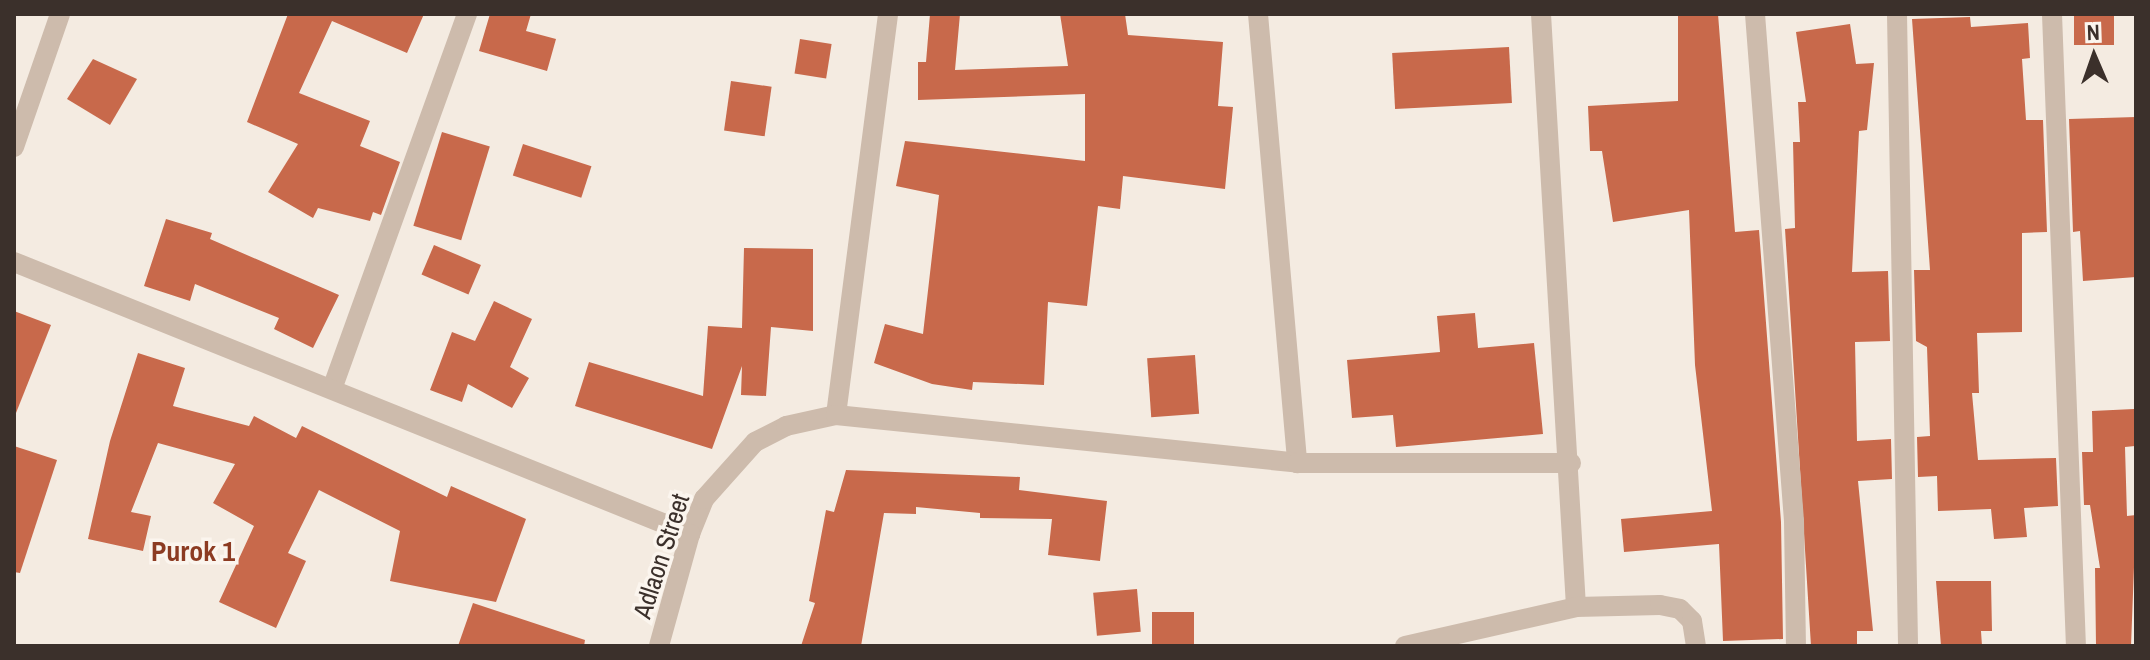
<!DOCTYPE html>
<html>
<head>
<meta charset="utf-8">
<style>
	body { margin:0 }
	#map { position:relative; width:2150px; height:660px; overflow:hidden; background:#f4ebe1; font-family:"Archivo Narrow",sans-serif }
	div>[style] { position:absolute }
	.building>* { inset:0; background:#c8694b; transform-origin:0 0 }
	.minor>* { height:20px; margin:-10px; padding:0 10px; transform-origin:10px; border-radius:10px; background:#cdbbac }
	.tertiary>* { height:20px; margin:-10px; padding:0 10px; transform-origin:10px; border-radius:10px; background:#cdbbac }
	span { translate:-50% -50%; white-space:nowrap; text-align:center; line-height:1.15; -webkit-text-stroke:7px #fbf5ee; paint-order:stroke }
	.street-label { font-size:26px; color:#3b302b }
	.neighbourhood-label { font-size:28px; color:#8c3b22; font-weight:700 }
	.frame { position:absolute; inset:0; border:16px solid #3b302b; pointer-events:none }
	.north { position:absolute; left:2054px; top:16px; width:80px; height:80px; -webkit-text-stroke:6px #fbf5ee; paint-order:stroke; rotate:358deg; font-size:22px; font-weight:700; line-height:32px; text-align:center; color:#3b302b }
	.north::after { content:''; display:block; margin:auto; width:28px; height:36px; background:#3b302b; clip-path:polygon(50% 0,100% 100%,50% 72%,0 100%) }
</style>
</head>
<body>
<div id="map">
	<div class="building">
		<div style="clip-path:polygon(288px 14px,424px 14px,407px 53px,332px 21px,299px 93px,370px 121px,360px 146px,400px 162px,381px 215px,373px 212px,370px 221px,318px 208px,313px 218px,268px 192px,298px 144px,247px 122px)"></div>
		<div style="clip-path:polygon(490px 14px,531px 14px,526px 31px,556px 39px,547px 71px,479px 51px)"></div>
		<div style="clip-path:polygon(930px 14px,960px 14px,955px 70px,1068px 66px,1060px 14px,1125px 14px,1128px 35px,1223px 42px,1218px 106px,1233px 107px,1225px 189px,1123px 176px,1120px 209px,1098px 206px,1087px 306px,1048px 302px,1044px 385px,973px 382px,972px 390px,932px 384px,874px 363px,885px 324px,923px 334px,939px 195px,896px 186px,905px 141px,1085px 161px,1085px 94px,918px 100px,918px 62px,926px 62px)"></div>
		<div style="clip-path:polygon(1678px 14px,1718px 14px,1735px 232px,1759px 230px,1781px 522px,1783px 639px,1723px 641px,1719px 544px,1624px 552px,1621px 519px,1712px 511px,1695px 365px,1689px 210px,1613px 222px,1602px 151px,1590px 151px,1588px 106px,1678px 101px)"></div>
		<div style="left:2074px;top:14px;width:40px;height:31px"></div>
		<div style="clip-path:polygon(1970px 17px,1971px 27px,2028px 23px,2030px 58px,2022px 59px,2026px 120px,2043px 120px,2047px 232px,2022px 233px,2022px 332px,1977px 333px,1979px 393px,1972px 393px,1978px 460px,2056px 458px,2058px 506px,2024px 508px,2027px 537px,1994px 539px,1991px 509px,1938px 511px,1937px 476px,1918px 477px,1917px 437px,1930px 436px,1927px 347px,1916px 341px,1914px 270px,1930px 270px,1912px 19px)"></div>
		<div style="clip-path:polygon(1850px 24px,1856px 64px,1874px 63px,1867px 130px,1859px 131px,1852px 272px,1888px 271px,1890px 341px,1855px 342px,1857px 441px,1891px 439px,1892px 479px,1858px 481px,1873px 631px,1857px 631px,1857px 646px,1811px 646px,1785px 229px,1795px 228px,1793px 142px,1800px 142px,1798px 102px,1806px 102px,1796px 32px)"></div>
		<div style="left:800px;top:39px;width:32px;height:35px;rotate:9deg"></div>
		<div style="left:1509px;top:47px;width:56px;height:117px;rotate:87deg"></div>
		<div style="clip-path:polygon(93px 59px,137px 79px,110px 125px,67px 99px)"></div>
		<div style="left:731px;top:81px;width:41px;height:50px;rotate:8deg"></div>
		<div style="clip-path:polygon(2136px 117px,2136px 277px,2083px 281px,2080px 231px,2073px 232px,2069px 119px)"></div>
		<div style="left:442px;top:132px;width:50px;height:98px;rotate:17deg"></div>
		<div style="left:523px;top:144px;width:72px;height:33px;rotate:18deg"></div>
		<div style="clip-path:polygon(166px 219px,212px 233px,210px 239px,339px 295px,313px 348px,274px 329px,279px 318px,195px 284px,190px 301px,144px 286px)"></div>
		<div style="left:434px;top:245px;width:51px;height:32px;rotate:23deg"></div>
		<div style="clip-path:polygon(744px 248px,813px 249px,813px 331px,771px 327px,766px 396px,741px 395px,742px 366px,712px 449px,575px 406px,589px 362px,703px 396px,708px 326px,742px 328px)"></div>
		<div style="clip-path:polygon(494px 301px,532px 319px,510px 367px,529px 378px,512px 408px,468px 384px,462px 402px,430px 390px,452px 332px,475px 341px)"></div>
		<div style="clip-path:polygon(14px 311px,51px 325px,16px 413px,14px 413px)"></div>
		<div style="clip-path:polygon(1475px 313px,1478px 348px,1534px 343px,1543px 434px,1396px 447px,1393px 415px,1352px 418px,1347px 360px,1440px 352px,1437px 316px)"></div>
		<div style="clip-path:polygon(138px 353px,185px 368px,173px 406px,249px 426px,254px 416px,296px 438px,302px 426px,447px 497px,451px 486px,526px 519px,496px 602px,390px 581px,400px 531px,319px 490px,288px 553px,306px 561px,276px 628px,219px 602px,254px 526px,213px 503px,235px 464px,158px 443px,131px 512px,151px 516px,143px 551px,88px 539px,110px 441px)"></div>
		<div style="left:1195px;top:355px;width:59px;height:48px;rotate:86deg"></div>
		<div style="clip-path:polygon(2134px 409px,2135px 446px,2125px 447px,2127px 516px,2136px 515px,2131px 646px,2096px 646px,2095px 568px,2100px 568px,2090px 505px,2084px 505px,2082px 452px,2093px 452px,2092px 411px)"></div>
		<div style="clip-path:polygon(14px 446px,57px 460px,20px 573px,14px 572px)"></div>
		<div style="clip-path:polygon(846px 470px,1020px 477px,1019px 490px,1107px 501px,1100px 561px,1048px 555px,1052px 519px,980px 518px,980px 513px,916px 507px,916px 514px,884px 513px,861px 646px,801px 646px,815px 603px,809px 601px,826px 510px,834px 512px)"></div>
		<div style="clip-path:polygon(1936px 581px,1991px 581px,1992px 631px,1981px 631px,1982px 646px,1941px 646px)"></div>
		<div style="left:1137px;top:589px;width:43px;height:44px;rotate:85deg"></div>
		<div style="clip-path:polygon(473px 603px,585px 640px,584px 646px,458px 646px)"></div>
		<div style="left:1152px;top:612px;width:42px;height:34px"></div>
	</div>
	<div class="minor">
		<div style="left:1258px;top:14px;width:451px;rotate:85deg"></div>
		<div style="left:1541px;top:14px;width:594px;rotate:86.62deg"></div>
		<div style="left:1755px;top:14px;width:508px;rotate:85.6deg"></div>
		<div style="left:1794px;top:521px;width:125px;rotate:89.1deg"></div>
		<div style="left:1897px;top:14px;width:632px;rotate:89deg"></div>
		<div style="left:2052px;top:14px;width:632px;rotate:87.83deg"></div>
		<div style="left:14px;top:147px;width:141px;rotate:-70.9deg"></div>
		<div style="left:332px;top:389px;width:399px;rotate:-70.2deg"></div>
		<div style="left:836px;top:415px;width:404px;rotate:-82.6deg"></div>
		<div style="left:690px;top:534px;width:38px;rotate:-68deg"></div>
		<div style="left:704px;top:499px;width:76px;rotate:-48.2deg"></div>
		<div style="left:755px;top:442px;width:35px;rotate:-27deg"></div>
		<div style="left:786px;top:426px;width:51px;rotate:-12.4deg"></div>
		<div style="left:836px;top:415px;width:463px;rotate:5.9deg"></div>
		<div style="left:1297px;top:463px;width:274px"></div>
		<div style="left:1405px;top:646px;width:175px;rotate:-12.8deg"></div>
		<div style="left:1576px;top:607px;width:84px;rotate:-1.4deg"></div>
		<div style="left:1660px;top:605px;width:20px;rotate:11deg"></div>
		<div style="left:1680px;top:609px;width:17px;rotate:45deg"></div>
		<div style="left:1692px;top:621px;width:25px;rotate:81deg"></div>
	</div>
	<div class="tertiary">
		<div style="left:14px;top:262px;width:729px;rotate:21.92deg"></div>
		<div style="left:690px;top:534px;width:116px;rotate:105.5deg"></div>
	</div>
	<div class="street-label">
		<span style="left:661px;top:556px;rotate:-72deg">Adlaon Street</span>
	</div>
	<div class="neighbourhood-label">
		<span style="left:193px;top:551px">Purok 1</span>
	</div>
	<div class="frame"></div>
	<div class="north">N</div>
</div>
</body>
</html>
